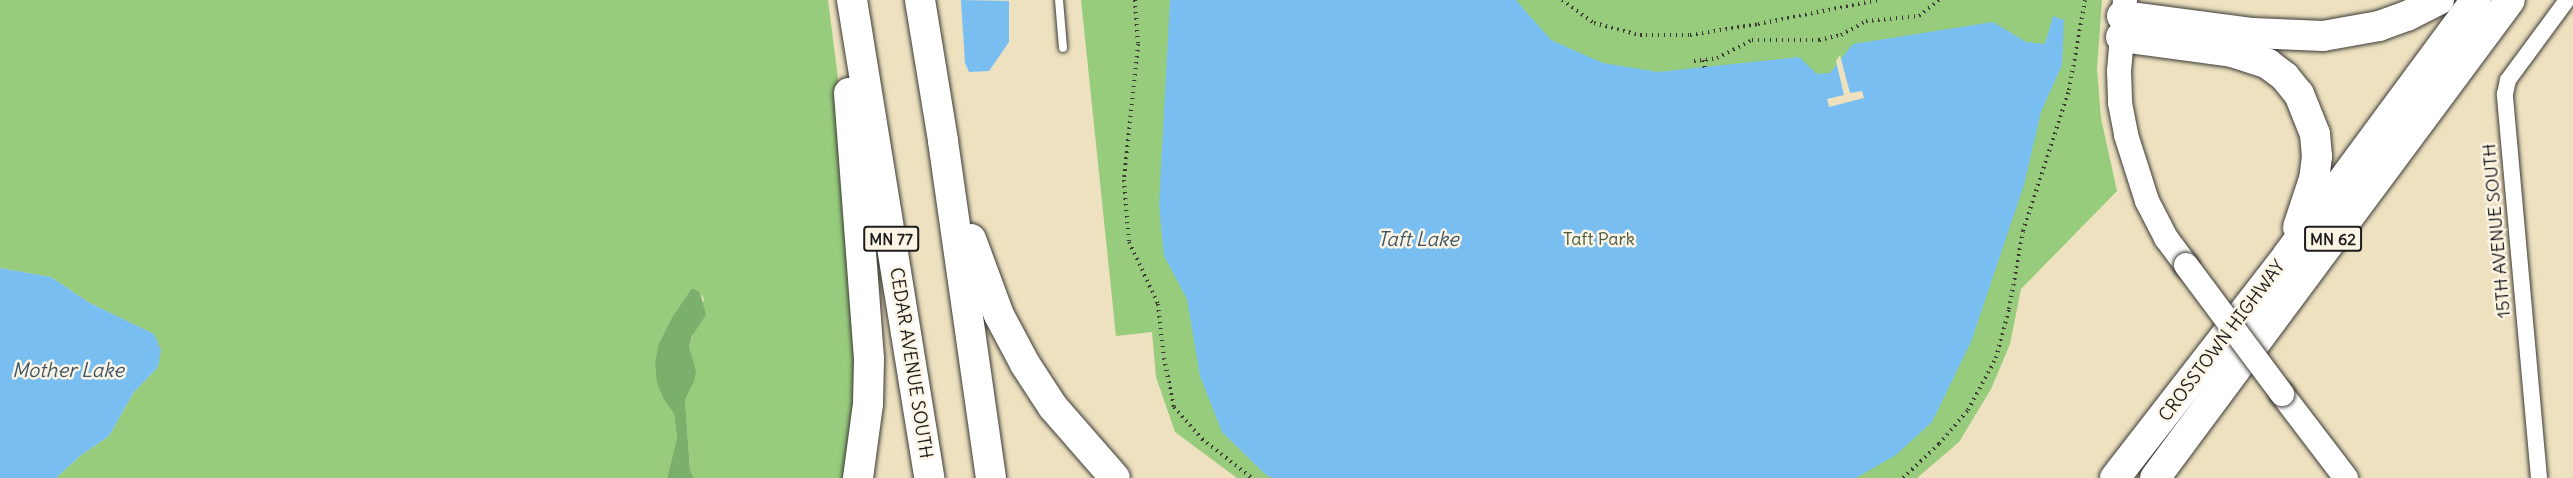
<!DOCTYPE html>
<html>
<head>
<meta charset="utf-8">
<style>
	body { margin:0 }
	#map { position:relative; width:2573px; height:478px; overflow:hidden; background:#ede1c0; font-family:Delius,sans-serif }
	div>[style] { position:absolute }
	.green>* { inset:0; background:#98cc7d }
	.forest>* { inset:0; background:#7ab06c }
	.water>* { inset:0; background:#79bef0 }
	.pier>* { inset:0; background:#ede1c0 }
	.path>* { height:4px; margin-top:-2px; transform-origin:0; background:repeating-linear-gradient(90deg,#3b3a35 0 1.5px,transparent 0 6px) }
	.roads { filter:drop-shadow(0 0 2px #3b3a35) drop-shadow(0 0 2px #3b3a35) }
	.lane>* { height:8px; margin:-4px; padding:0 4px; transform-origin:4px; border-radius:4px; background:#fff }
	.street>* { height:16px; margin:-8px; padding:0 8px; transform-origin:8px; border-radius:8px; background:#fff }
	.secondary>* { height:24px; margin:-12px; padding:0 12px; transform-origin:12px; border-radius:12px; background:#fff }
	.highway>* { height:30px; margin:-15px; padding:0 15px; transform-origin:15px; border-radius:15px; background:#fff }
	.bridges { filter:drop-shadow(0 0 2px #3b3a35) drop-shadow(0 0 2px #3b3a35) }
	.secondary-bridge>* { height:24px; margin:-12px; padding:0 12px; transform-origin:12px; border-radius:12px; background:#fff }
	span { translate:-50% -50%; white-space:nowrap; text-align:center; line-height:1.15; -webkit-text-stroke:5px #fcf5e5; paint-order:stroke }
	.shield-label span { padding:2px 4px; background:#fcf5e5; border:2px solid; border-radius:4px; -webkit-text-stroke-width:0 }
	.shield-label { font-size:16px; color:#1c1c1c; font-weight:700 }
	.street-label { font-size:18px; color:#1c1c1c }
	.park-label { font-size:18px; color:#475a3e }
	.water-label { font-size:20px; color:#3d5566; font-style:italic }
</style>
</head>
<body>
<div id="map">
	<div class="green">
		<div style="clip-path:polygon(0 0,828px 0,851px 180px,863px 359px,848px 478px,694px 478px,690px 470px,685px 400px,694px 382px,689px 347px,704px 299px,700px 292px,692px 288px,672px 317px,659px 343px,664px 400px,674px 414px,677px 438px,667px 478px,56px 478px,80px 456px,109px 436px,134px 392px,158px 367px,154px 334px,88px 302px,51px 277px,0 268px)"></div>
		<div style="clip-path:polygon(1081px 0,2102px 0,2097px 69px,2101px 118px,2117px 191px,2021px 289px,2010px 344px,1991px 389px,1959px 442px,1917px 478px,1237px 478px,1175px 432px,1156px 377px,1152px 332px,1116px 336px)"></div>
	</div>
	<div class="forest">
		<div style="clip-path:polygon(692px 288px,700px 292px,706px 315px,692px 336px,689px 347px,696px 371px,694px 382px,685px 400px,690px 470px,694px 478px,667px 478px,677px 438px,674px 414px,664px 400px,657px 383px,655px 363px,659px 343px,672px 317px)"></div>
	</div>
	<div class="water">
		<div style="clip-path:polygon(961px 0,1009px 1px,1009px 42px,989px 71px,969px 72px,965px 63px)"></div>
		<div style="clip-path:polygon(1170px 0,1516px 0,1551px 40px,1603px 63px,1658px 72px,1799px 57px,1817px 74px,1830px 73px,1853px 44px,1993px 22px,2026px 42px,2045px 44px,2053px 16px,2064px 20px,2062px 65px,2041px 112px,2024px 185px,1971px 342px,1932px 422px,1896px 455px,1856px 478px,1272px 478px,1264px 473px,1222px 432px,1200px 376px,1187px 299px,1164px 256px,1159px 205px)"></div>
		<div style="clip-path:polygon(0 268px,51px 277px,88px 302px,154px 334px,161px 350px,158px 367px,134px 392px,109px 436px,80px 456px,56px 478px,0 478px)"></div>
	</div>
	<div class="pier">
		<div style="clip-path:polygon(1840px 55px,1850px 93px,1862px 91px,1864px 98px,1829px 107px,1827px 99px,1844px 95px,1836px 61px)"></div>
	</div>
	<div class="path">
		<div style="left:1135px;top:0;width:44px;rotate:86.1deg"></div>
		<div style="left:1138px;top:44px;width:137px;rotate:95.9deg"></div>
		<div style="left:1124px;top:180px;width:62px;rotate:85.4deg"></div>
		<div style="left:1129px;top:242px;width:68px;rotate:64.9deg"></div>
		<div style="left:1158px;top:304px;width:54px;rotate:83.7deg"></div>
		<div style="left:1164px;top:358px;width:50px;rotate:78.5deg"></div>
		<div style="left:1174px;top:407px;width:43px;rotate:48.8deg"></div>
		<div style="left:1202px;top:439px;width:63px;rotate:38deg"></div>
		<div style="left:1562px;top:0;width:39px;rotate:36deg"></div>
		<div style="left:1594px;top:23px;width:48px;rotate:14.6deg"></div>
		<div style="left:1640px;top:35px;width:50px"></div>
		<div style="left:1690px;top:35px;width:69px;rotate:-9.2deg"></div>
		<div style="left:1758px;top:24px;width:122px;rotate:-11.3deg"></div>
		<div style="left:1704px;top:60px;width:9px;rotate:84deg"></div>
		<div style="left:1694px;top:61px;width:23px;rotate:-7deg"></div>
		<div style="left:1717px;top:58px;width:39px;rotate:-27deg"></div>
		<div style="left:1752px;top:40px;width:67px"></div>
		<div style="left:1819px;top:40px;width:23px;rotate:-13deg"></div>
		<div style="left:1841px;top:35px;width:29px;rotate:-29deg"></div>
		<div style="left:1866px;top:21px;width:53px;rotate:-5.4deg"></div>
		<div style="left:1919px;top:16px;width:26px;rotate:-39deg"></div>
		<div style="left:1903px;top:478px;width:50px;rotate:-43.4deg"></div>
		<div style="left:1939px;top:444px;width:45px;rotate:-49.5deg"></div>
		<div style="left:1968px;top:410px;width:59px;rotate:-61.7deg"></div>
		<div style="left:1996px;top:358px;width:51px;rotate:-75.1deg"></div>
		<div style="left:2009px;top:309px;width:79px;rotate:-79.8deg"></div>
		<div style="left:2023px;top:231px;width:148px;rotate:-71.9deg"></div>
		<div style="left:2069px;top:90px;width:91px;rotate:-79.9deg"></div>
	</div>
	<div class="roads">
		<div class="lane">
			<div style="left:1059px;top:0;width:48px;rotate:85.2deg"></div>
		</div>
		<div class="street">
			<div style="left:2539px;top:478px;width:386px;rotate:-95.1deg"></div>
			<div style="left:2505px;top:94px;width:14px;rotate:-78deg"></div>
			<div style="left:2508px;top:80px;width:99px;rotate:-53.6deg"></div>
		</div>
		<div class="secondary">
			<div style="left:2125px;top:0;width:71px;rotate:94.8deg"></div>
			<div style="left:2119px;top:71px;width:32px;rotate:88deg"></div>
			<div style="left:2120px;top:103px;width:33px;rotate:79deg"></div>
			<div style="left:2126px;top:135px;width:69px;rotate:72.3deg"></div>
			<div style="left:2147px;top:201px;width:42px;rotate:62.8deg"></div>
			<div style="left:2166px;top:238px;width:34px;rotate:53deg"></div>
			<div style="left:2282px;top:394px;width:106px;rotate:52.7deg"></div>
		</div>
		<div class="highway">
			<div style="left:852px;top:0;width:484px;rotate:80.8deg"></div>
			<div style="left:920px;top:0;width:143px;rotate:80.7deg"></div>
			<div style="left:943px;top:141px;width:340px;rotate:81.9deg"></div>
			<div style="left:2122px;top:16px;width:132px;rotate:7.4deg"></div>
			<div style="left:2253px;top:33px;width:70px;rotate:2.5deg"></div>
			<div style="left:2323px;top:36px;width:57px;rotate:-10.1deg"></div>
			<div style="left:2379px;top:26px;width:30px;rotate:-20deg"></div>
			<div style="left:2407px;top:16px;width:36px;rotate:-27deg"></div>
			<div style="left:2121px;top:37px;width:112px;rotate:7.7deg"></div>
			<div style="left:2232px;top:52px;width:38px;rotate:18deg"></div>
			<div style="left:2268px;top:64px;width:21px;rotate:37deg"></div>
			<div style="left:2285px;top:77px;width:22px;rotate:51deg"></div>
			<div style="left:2299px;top:94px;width:43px;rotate:68.2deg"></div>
			<div style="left:2315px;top:134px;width:22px;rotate:85deg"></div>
			<div style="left:2317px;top:156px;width:23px;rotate:97deg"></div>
			<div style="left:2314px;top:179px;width:51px;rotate:108.4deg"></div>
			<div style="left:849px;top:93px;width:267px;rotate:85.7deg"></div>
			<div style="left:869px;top:359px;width:45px;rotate:91.3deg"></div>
			<div style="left:868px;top:404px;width:75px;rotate:97.7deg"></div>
			<div style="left:971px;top:239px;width:81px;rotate:69.8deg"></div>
			<div style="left:999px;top:315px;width:55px;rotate:62deg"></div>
			<div style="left:1025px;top:364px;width:51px;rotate:56.9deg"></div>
			<div style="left:1053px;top:407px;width:94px;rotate:48.9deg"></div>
			<div style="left:2115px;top:478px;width:281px;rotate:-52.2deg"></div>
			<div style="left:2287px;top:256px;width:318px;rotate:-53.6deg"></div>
			<div style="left:2155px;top:478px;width:595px;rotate:-53.4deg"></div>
		</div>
	</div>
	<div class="bridges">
		<div class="secondary-bridge">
			<div style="left:2186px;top:265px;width:161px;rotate:53.3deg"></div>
		</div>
	</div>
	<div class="shield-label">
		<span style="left:891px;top:239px">MN 77</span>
		<span style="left:2333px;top:239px">MN 62</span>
	</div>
	<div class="street-label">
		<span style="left:2497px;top:231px;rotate:-95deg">15TH AVENUE SOUTH</span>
		<span style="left:2222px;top:341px;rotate:-53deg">CROSSTOWN HIGHWAY</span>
		<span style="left:911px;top:363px;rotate:81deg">CEDAR AVENUE SOUTH</span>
	</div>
	<div class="park-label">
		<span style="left:1599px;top:239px">Taft Park</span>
	</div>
	<div class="water-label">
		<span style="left:1418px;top:238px">Taft Lake</span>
		<span style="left:68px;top:369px">Mother Lake</span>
	</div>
</div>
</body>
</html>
